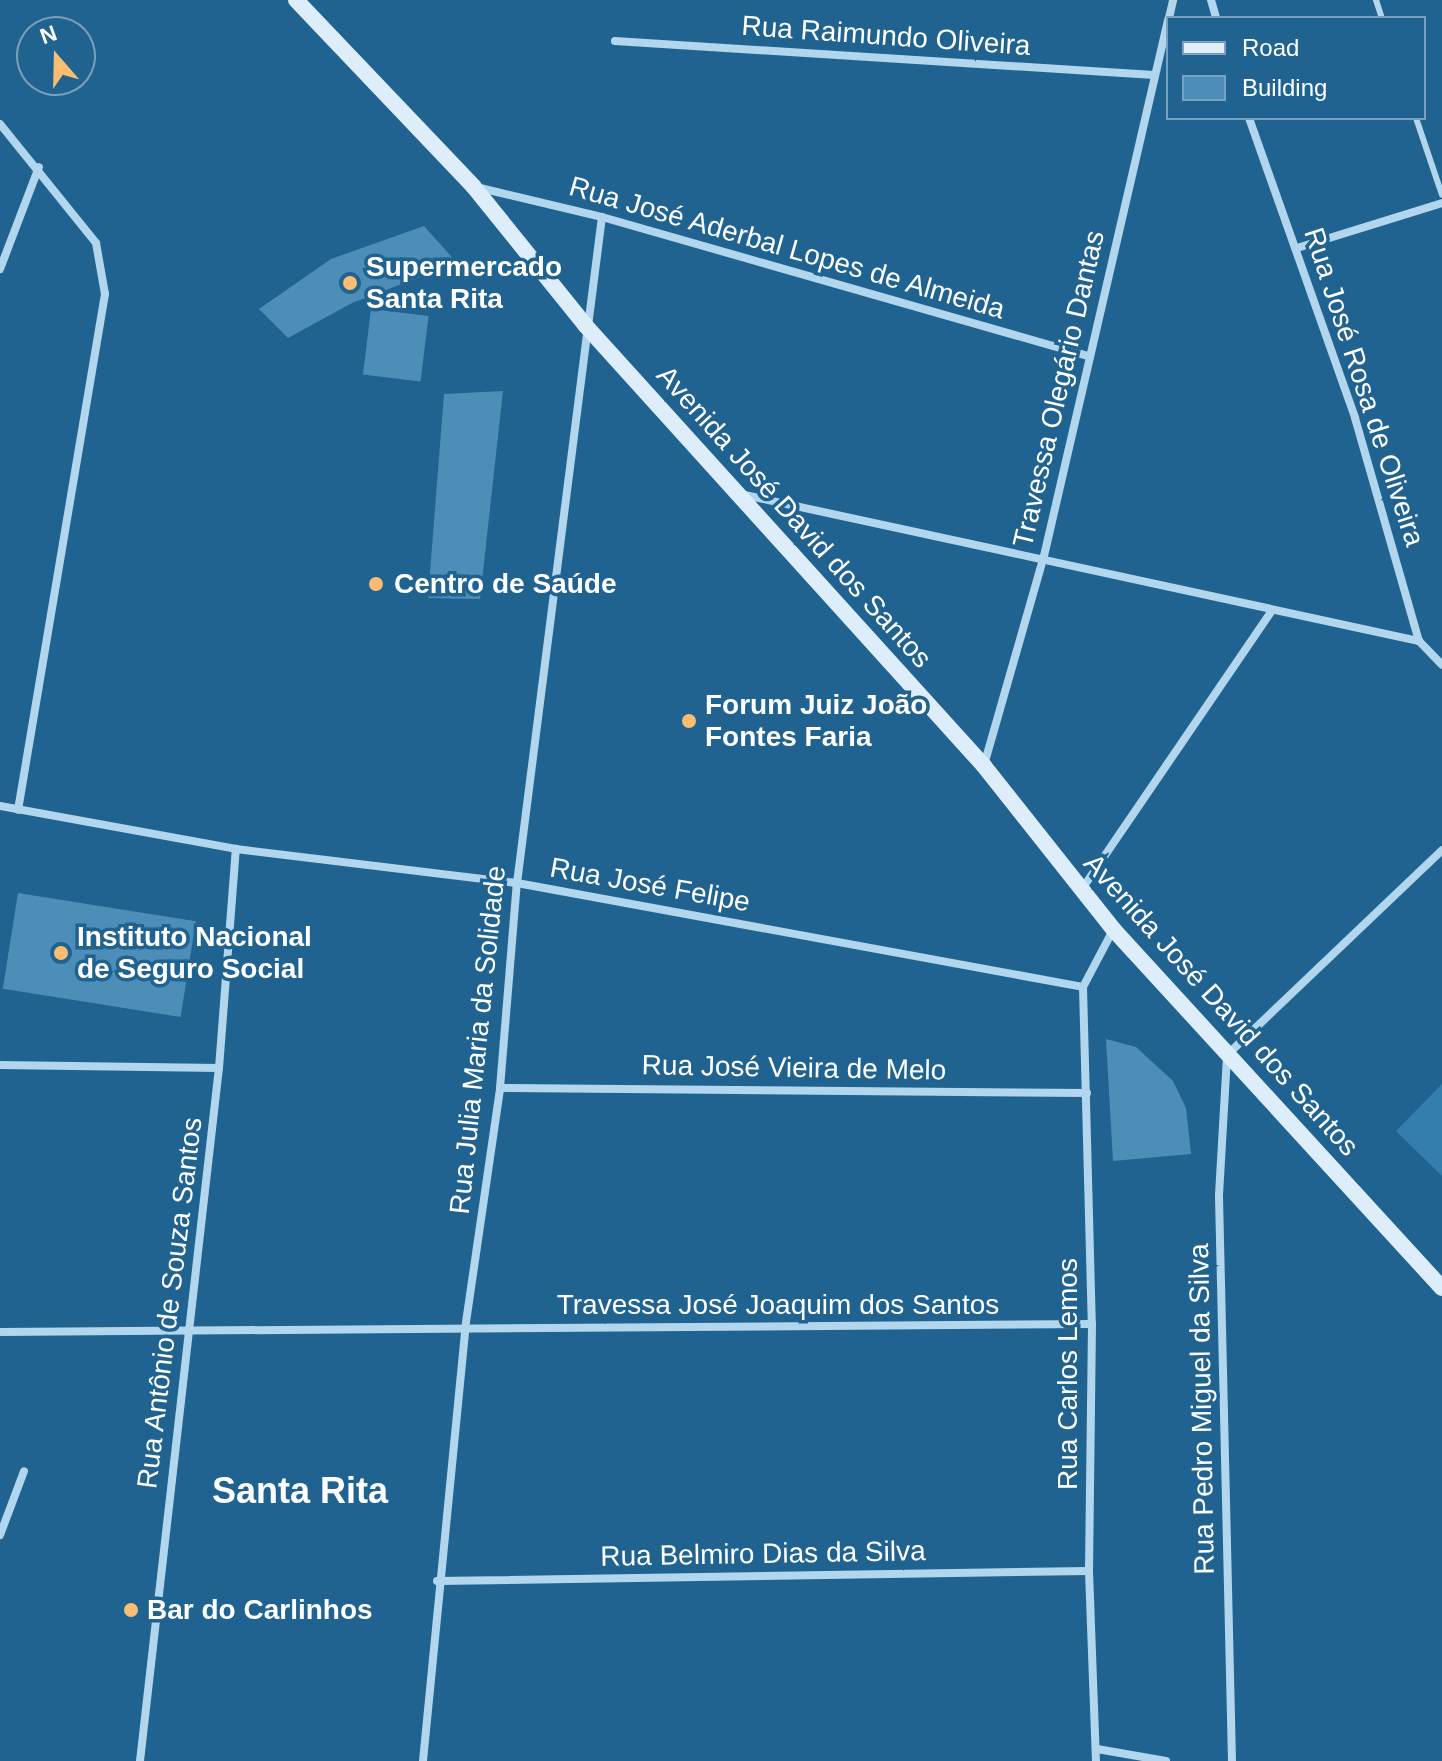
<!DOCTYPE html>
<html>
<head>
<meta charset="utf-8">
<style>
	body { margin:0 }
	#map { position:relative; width:1442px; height:1761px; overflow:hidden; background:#206391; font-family:Helvetica,sans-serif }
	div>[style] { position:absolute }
	.green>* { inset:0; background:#347eae }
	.building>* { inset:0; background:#4d8eb9; transform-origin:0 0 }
	.service>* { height:6px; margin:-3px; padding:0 3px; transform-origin:3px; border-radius:3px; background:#b1d6ed }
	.minor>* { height:8px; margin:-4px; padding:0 4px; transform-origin:4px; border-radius:4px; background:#b1d6ed }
	.secondary>* { height:16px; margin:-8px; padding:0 8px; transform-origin:8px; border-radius:8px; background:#ddeefa }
	.dots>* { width:22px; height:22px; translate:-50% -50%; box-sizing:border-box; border:4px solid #206391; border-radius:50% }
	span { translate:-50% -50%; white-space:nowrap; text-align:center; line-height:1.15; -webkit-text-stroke:7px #206391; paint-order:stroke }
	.street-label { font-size:28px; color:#fff }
	.poi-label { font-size:28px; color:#fff; font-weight:700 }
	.left { translate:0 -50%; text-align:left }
	.district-label { font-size:36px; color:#fff; font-weight:700 }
	.legend { position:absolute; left:1166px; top:16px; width:260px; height:104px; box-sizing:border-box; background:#206391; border:2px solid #79a1bd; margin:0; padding:10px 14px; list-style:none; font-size:24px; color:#fff }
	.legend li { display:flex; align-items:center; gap:16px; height:40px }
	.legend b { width:40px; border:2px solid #79a1bd }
	.north { position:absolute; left:16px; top:16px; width:80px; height:80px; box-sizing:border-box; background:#206391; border:2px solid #79a1bd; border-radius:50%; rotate:340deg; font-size:22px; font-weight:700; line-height:32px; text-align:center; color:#fff }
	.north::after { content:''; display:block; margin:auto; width:28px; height:36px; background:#fabd72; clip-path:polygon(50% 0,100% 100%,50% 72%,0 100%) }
</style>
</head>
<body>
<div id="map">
	<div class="green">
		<div style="clip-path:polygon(1442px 1084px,1442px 1176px,1396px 1131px)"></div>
	</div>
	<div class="building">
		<div style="clip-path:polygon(424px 226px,457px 263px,352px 303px,288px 338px,259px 309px,331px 259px)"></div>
		<div style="left:371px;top:309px;width:58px;height:66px;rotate:7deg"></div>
		<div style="clip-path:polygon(503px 391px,480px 599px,428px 598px,444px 394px)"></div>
		<div style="left:18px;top:893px;width:180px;height:97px;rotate:9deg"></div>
		<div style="clip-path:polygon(1106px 1039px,1136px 1047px,1173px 1081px,1186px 1108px,1191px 1154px,1113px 1161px)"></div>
	</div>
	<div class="service">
		<div style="left:1376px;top:0;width:19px;rotate:72deg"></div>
		<div style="left:1416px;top:118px;width:81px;rotate:71.3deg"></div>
	</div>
	<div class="minor">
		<div style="left:1211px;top:0;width:19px;rotate:74deg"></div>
		<div style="left:1169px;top:18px;width:18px;rotate:-77deg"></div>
		<div style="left:615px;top:41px;width:540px;rotate:3.61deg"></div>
		<div style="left:1249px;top:118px;width:318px;rotate:70.5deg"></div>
		<div style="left:1355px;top:418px;width:232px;rotate:74deg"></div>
		<div style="left:1419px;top:641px;width:33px;rotate:46deg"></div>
		<div style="left:0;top:124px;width:153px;rotate:51.1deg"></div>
		<div style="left:96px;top:243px;width:52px;rotate:80deg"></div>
		<div style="left:105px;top:294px;width:523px;rotate:99.57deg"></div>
		<div style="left:476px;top:187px;width:130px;rotate:13.4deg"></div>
		<div style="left:602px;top:217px;width:505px;rotate:15.96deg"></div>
		<div style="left:1297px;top:248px;width:152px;rotate:-17.2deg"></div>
		<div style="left:0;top:269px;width:109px;rotate:-69.1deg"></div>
		<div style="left:740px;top:494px;width:695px;rotate:12.22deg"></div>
		<div style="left:984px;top:765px;width:217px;rotate:-74deg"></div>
		<div style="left:1044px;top:556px;width:550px;rotate:-76.97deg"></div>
		<div style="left:0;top:806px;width:240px;rotate:10.3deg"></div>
		<div style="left:236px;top:849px;width:283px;rotate:6.9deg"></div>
		<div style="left:517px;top:883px;width:575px;rotate:10.41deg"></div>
		<div style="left:1083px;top:987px;width:64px;rotate:-62.2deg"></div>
		<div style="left:1082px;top:889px;width:335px;rotate:-55.7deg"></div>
		<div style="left:1083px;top:987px;width:337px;rotate:88.5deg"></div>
		<div style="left:1092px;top:1324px;width:247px;rotate:90.7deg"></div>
		<div style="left:1089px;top:1571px;width:190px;rotate:87.9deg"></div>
		<div style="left:0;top:1065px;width:219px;rotate:0.8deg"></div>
		<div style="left:500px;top:1088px;width:587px;rotate:0.49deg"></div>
		<div style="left:0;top:1332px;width:1092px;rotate:-0.42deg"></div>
		<div style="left:0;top:1535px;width:68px;rotate:-69.4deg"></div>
		<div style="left:437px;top:1581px;width:652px;rotate:-0.88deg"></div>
		<div style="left:1097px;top:1749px;width:70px;rotate:9.9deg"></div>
		<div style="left:140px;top:1761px;width:697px;rotate:-83.5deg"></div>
		<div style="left:219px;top:1068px;width:220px;rotate:-85.6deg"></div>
		<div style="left:423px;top:1761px;width:434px;rotate:-84.4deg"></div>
		<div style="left:465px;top:1329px;width:244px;rotate:-81.7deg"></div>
		<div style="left:500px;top:1088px;width:206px;rotate:-85.3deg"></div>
		<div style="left:517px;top:883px;width:671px;rotate:-82.73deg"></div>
		<div style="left:1232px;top:1761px;width:566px;rotate:-91.32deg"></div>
		<div style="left:1219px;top:1195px;width:140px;rotate:-86.7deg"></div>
		<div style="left:1227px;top:1055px;width:297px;rotate:-43.6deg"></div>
	</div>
	<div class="secondary">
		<div style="left:296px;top:0;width:257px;rotate:46.4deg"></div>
		<div style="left:473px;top:186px;width:179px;rotate:51.1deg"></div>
		<div style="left:585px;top:325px;width:595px;rotate:47.86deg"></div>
		<div style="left:984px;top:766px;width:208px;rotate:51.6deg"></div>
		<div style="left:1113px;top:929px;width:487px;rotate:47.5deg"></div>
	</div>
	<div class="dots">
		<div style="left:350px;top:283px;background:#fabd72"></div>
		<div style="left:376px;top:584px;background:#fabd72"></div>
		<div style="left:689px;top:721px;background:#fabd72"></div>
		<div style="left:61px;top:953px;background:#fabd72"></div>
		<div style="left:131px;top:1610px;background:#fabd72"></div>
	</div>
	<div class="street-label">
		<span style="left:886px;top:36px;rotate:4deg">Rua Raimundo Oliveira</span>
		<span style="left:787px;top:248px;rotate:16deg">Rua José Aderbal Lopes de Almeida</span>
		<span style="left:1364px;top:387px;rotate:72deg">Rua José Rosa de Oliveira</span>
		<span style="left:1059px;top:389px;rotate:-77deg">Travessa Olegário Dantas</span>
		<span style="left:794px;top:517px;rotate:48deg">Avenida José David dos Santos</span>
		<span style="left:650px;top:885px;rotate:10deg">Rua José Felipe</span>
		<span style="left:1221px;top:1005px;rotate:48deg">Avenida José David dos Santos</span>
		<span style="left:478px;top:1040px;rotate:-84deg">Rua Julia Maria da Solidade</span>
		<span style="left:794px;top:1068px;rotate:1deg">Rua José Vieira de Melo</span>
		<span style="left:170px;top:1303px;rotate:-83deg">Rua Antônio de Souza Santos</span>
		<span style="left:778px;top:1305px">Travessa José Joaquim dos Santos</span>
		<span style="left:1068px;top:1374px;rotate:-90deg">Rua Carlos Lemos</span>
		<span style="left:1202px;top:1409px;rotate:-91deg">Rua Pedro Miguel da Silva</span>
		<span style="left:763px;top:1554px;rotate:-1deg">Rua Belmiro Dias da Silva</span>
	</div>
	<div class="poi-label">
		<span class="left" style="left:366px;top:283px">Supermercado<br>Santa Rita</span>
		<span class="left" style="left:394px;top:584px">Centro de Saúde</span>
		<span class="left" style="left:705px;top:721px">Forum Juiz João<br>Fontes Faria</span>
		<span class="left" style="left:77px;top:953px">Instituto Nacional<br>de Seguro Social</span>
		<span class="left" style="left:147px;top:1610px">Bar do Carlinhos</span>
	</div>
	<div class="district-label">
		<span style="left:300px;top:1491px">Santa Rita</span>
	</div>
	<ul class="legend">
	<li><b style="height:10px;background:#ddeefa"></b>Road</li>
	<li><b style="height:22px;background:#4d8eb9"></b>Building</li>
	</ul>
	<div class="north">N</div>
</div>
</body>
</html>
